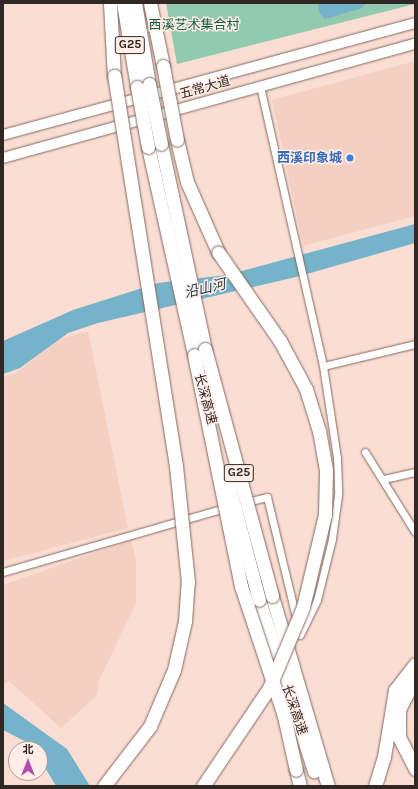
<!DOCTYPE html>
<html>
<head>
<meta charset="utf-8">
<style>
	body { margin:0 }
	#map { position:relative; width:418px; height:789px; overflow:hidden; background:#faddd3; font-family:Karla,"Noto Sans SC",sans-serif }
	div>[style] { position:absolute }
	.built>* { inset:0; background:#f4d0c3 }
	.green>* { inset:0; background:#91caaf }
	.water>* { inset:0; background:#74b3c9 }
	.roads { filter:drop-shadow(0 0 1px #836a61) drop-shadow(0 0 1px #836a61) }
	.street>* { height:7px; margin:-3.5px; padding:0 3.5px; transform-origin:3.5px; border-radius:3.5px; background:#fff }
	.secondary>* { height:10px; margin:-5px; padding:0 5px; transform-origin:5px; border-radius:5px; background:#fff }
	.highway>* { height:13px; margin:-6.5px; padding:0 6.5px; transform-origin:6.5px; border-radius:6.5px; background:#fff }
	.bridges { filter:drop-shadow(0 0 1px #836a61) drop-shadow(0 0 1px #836a61) }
	.highway-bridge>* { height:13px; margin:-6.5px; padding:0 6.5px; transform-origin:6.5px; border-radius:6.5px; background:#fff }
	.dots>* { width:11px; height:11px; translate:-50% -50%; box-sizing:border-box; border:2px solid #ffede7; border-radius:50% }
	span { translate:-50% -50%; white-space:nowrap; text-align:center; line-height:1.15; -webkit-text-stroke:3px #ffede7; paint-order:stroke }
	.shield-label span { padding:1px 3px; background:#ffede7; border:1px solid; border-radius:3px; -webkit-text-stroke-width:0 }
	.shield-label { font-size:12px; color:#312723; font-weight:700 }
	.park-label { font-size:13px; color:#165e43 }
	.street-label { font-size:13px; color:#312723 }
	.shop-label { font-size:13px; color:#366cbe; font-weight:700 }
	.right { translate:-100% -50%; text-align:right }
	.water-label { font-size:14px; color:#173641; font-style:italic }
	.frame { position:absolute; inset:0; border:4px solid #312723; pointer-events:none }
	.north { position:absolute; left:8px; top:741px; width:40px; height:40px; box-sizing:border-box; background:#ffede7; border:1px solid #ad9e99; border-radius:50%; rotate:0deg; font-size:11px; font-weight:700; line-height:16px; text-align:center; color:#312723 }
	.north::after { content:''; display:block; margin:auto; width:14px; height:18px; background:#b14bb0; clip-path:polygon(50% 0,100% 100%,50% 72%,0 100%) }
</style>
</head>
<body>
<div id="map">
	<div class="built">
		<div style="clip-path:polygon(415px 61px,415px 216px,303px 246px,272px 100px)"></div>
		<div style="clip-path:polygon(88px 331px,128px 528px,3px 561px,3px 377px,16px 373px,59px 339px)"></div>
		<div style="clip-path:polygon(131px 540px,136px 560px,136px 604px,99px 680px,97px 695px,61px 728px,9px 681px,3px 685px,3px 585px)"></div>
	</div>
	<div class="green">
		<div style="clip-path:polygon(166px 3px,415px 3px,415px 4px,177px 64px)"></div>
	</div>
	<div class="water">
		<div style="clip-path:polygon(318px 3px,366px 3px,362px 8px,325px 19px,319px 12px)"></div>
		<div style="clip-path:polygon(415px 224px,415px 243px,300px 276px,98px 323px,68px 333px,20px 368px,3px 374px,3px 341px,73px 310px,158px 283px,227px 275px)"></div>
		<div style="clip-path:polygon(3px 703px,67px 749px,90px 786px,56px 786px,40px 759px,40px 749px,3px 730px)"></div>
	</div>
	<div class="roads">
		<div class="street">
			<div style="left:260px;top:86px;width:287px;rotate:77.3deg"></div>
			<div style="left:323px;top:366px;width:93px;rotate:81.3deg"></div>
			<div style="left:337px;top:458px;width:37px;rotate:88deg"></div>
			<div style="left:338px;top:495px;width:44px;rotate:97.8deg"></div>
			<div style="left:332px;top:539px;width:63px;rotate:103.8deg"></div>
			<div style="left:317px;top:600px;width:39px;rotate:116deg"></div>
			<div style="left:323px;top:366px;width:95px;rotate:-13.4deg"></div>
			<div style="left:365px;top:452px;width:94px;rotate:58deg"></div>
			<div style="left:384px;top:479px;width:32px;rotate:-13deg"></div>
			<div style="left:243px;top:503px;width:25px;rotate:-14deg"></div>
			<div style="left:267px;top:497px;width:124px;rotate:76.5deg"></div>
			<div style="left:3px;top:572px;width:234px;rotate:-16.1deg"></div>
		</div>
		<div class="secondary">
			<div style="left:3px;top:135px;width:427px;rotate:-15.2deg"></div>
			<div style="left:3px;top:158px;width:427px;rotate:-15.5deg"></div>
		</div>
		<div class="highway">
			<div style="left:110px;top:3px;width:73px;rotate:86.9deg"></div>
			<div style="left:123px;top:3px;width:85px;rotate:80.5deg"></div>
			<div style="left:135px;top:3px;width:82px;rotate:80.2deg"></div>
			<div style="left:150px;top:3px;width:64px;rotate:78.3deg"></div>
			<div style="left:177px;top:140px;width:43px;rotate:76.6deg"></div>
			<div style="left:187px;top:182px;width:77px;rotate:66.1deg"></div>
			<div style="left:161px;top:144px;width:210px;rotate:77.9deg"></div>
			<div style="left:148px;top:147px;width:213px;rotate:77.5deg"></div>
			<div style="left:272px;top:596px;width:198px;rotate:73.6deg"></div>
			<div style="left:259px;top:600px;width:180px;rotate:72.2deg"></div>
			<div style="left:415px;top:678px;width:36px;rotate:117deg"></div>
			<div style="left:399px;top:710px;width:27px;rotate:90deg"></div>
			<div style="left:399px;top:737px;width:36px;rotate:63deg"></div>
			<div style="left:296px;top:770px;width:16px;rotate:76deg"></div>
			<div style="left:375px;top:786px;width:30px;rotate:-73deg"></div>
			<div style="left:384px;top:757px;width:68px;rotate:-80.7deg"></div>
			<div style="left:395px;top:690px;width:33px;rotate:-52deg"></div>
		</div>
	</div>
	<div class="bridges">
		<div class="highway-bridge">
			<div style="left:163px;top:66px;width:75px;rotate:79.3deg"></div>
			<div style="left:149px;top:84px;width:61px;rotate:78.7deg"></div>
			<div style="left:137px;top:87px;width:61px;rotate:79.6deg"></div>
			<div style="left:205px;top:349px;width:256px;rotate:74.8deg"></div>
			<div style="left:194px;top:355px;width:236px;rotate:78.5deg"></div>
			<div style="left:241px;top:586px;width:137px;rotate:71.7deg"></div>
			<div style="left:284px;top:716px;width:55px;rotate:77.5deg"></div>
			<div style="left:226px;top:475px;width:129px;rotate:75.2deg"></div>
			<div style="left:104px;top:786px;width:76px;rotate:-52.5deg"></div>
			<div style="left:150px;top:726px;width:61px;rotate:-66.8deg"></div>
			<div style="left:174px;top:670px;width:50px;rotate:-77.3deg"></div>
			<div style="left:185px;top:621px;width:39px;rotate:-86deg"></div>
			<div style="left:188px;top:582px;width:117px;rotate:-95.9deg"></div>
			<div style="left:176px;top:466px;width:395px;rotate:-99deg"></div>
			<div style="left:203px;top:786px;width:118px;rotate:-56deg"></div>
			<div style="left:269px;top:688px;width:88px;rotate:-67.2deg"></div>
			<div style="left:303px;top:607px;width:95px;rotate:-76.6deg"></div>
			<div style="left:325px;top:515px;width:45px;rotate:-88.7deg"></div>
			<div style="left:326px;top:470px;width:40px;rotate:-100deg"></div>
			<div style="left:319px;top:431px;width:44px;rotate:-107.2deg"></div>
			<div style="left:306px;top:389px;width:55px;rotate:-118.4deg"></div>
			<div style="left:280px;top:341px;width:108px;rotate:-124.9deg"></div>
		</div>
	</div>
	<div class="dots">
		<div style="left:350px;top:158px;background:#3f7fe0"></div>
	</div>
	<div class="shield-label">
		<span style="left:130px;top:45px">G25</span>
		<span style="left:239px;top:473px">G25</span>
	</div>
	<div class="park-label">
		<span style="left:194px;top:25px">西溪艺术集合村</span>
	</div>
	<div class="street-label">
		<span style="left:205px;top:88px;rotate:-16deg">五常大道</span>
		<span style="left:205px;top:399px;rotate:75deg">长深高速</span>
		<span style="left:294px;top:710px;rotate:71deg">长深高速</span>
	</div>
	<div class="shop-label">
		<span class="right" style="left:342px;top:158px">西溪印象城</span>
	</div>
	<div class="water-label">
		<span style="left:205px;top:289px;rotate:-13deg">沿山河</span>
	</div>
	<div class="frame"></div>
	<div class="north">北</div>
</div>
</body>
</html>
